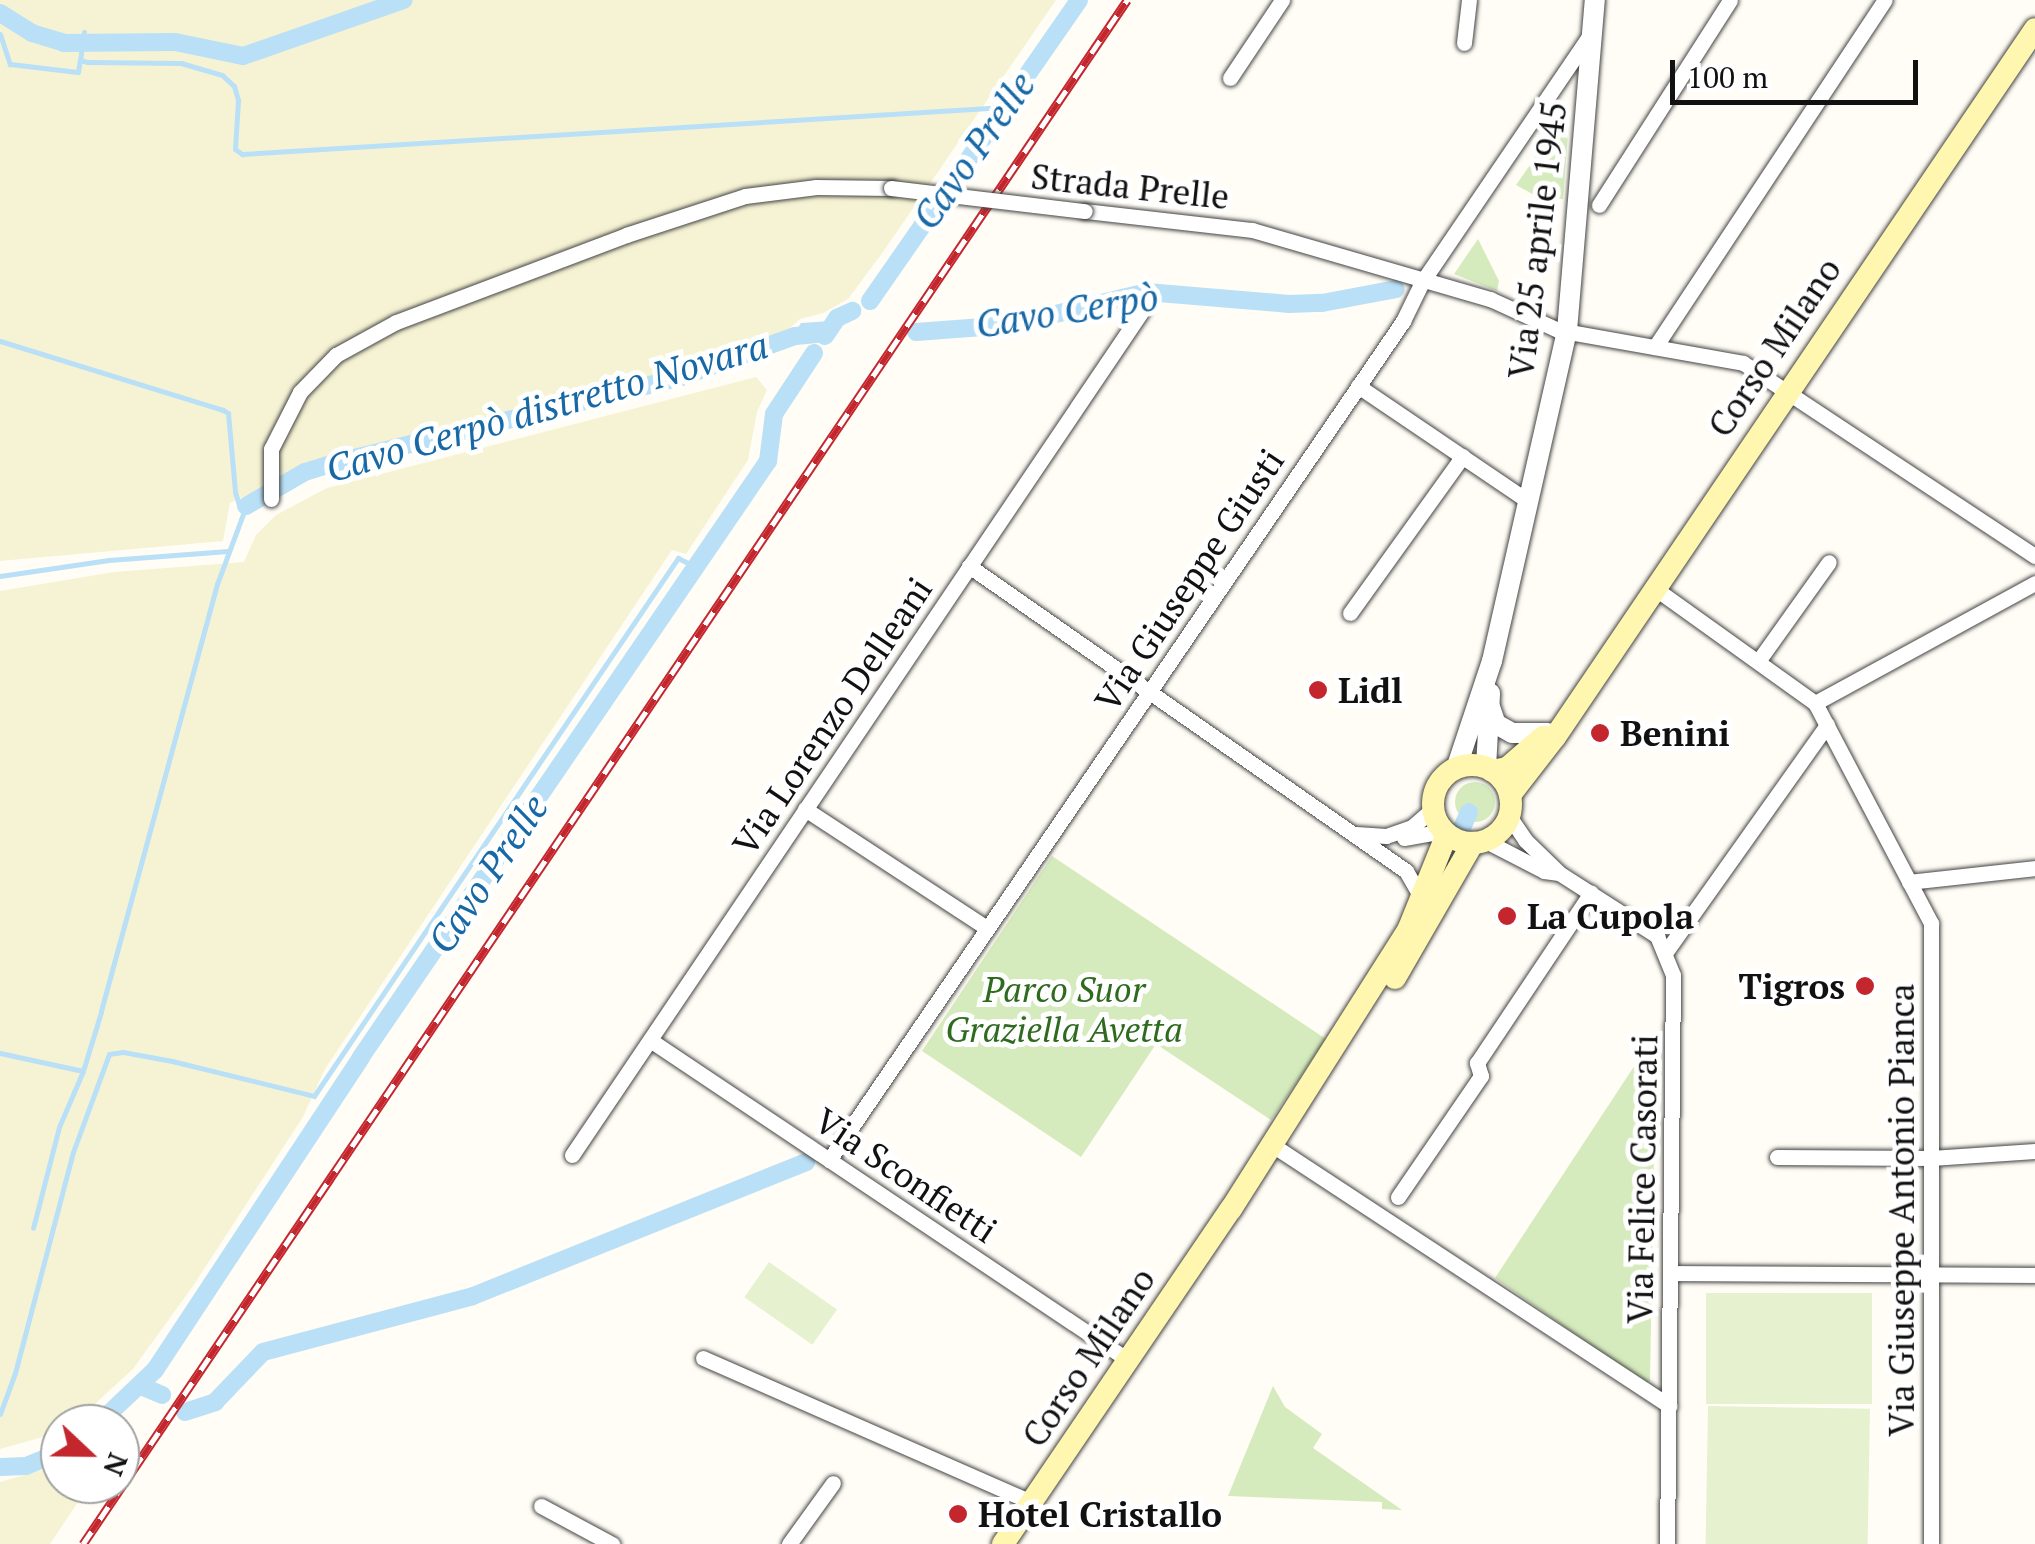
<!DOCTYPE html>
<html>
<head>
<meta charset="utf-8">
<style>
	body { margin:0 }
	#map { position:relative; width:2035px; height:1544px; overflow:hidden; background:#fffdf5; font-family:"PT Serif",serif }
	div>[style] { position:absolute }
	.farmland>* { inset:0; background:#f6f3d4 }
	.green>* { inset:0; background:#d5ebbd }
	.round { border-radius:50% }
	.pitch>* { inset:0; background:#e6f2cf; transform-origin:0 0 }
	.stream>* { height:5px; margin:-2.5px; padding:0 2.5px; transform-origin:2.5px; border-radius:2.5px; background:#b9e0f7 }
	.canal>* { height:18px; margin:-9px; padding:0 9px; transform-origin:9px; border-radius:9px; background:#b9e0f7 }
	.roads { filter:drop-shadow(0 0 2px #444) drop-shadow(0 0 2px #444) }
	.minor>* { height:15px; margin:-7.5px; padding:0 7.5px; transform-origin:7.5px; border-radius:7.5px; background:#fff }
	.tertiary>* { height:20px; margin:-10px; padding:0 10px; transform-origin:10px; border-radius:10px; background:#fff }
	.secondary>* { height:22px; margin:-11px; padding:0 11px; transform-origin:11px; border-radius:11px; background:#fff6b0 }
	.secondary>.ring { margin:-11px; padding:0; box-sizing:content-box; background:none; border:22px solid #fff6b0; border-radius:50% }
	.rail>* { height:9px; margin-top:-4.5px; transform-origin:0; background:repeating-linear-gradient(90deg,#fff 0 15px,#c4262e 0 30px); box-sizing:border-box; border-block:2px solid #c4262e }
	.bridges { filter:drop-shadow(0 0 2px #444) drop-shadow(0 0 2px #444) }
	.minor-bridge>* { height:15px; margin:-7.5px; padding:0 7.5px; transform-origin:7.5px; border-radius:7.5px; background:#fff }
	.dots>* { width:28px; height:28px; translate:-50% -50%; box-sizing:border-box; border:5px solid #fff; border-radius:50% }
	span { translate:-50% -50%; white-space:nowrap; text-align:center; line-height:1.15; -webkit-text-stroke:10px #fff; paint-order:stroke }
	.street-label { font-size:35px; color:#111 }
	.poi-label { font-size:35px; color:#111; font-weight:700 }
	.left { translate:0 -50%; text-align:left }
	.right { translate:-100% -50%; text-align:right }
	.park-label { font-size:35px; color:#2f6b1f; font-style:italic }
	.water-label { font-size:38px; color:#1768a6; font-style:italic }
	.north { position:absolute; left:40px; top:1404px; width:100px; height:100px; box-sizing:border-box; background:#fff; border:2px solid #a0a0a0; border-radius:50%; rotate:112deg; font-size:28px; font-weight:700; line-height:40px; text-align:center; color:#111 }
	.north::after { content:''; display:block; margin:auto; width:35px; height:45px; background:#c4262e; clip-path:polygon(50% 0,100% 100%,50% 72%,0 100%) }
	.scale { position:absolute; left:1670px; top:60px; width:248px; height:45px; box-sizing:border-box; border:5px solid #111; border-top:0; padding-left:12px; font-size:30px; line-height:35px; white-space:nowrap; color:#111; -webkit-text-stroke:8px #fff; paint-order:stroke }
</style>
</head>
<body>
<div id="map">
	<div class="farmland">
		<div style="clip-path:polygon(0 0,1056px 0,883px 252px,848px 299px,823px 313px,800px 319px,784px 333px,690px 368px,309px 465px,230px 503px,223px 541px,0 561px)"></div>
		<div style="clip-path:polygon(756px 377px,767px 390px,757px 412px,748px 460px,686px 554px,672px 550px,325px 1069px,303px 1117px,193px 1286px,133px 1369px,84px 1414px,43px 1437px,0 1449px,0 591px,114px 572px,244px 562px,256px 535px,276px 515px,327px 488px)"></div>
		<div style="clip-path:polygon(60px 1465px,60px 1484px,90px 1484px,50px 1544px,0 1544px,0 1482px)"></div>
	</div>
	<div class="green">
		<div style="clip-path:polygon(1570px 108px,1563px 199px,1538px 197px,1516px 185px)"></div>
		<div style="clip-path:polygon(1478px 239px,1499px 281px,1497px 291px,1454px 274px)"></div>
		<div class="round" style="left:1455px;top:782px;width:40px;height:40px"></div>
		<div style="clip-path:polygon(1052px 856px,1326px 1039px,1271px 1120px,1156px 1044px,1081px 1157px,922px 1051px)"></div>
		<div style="clip-path:polygon(1656px 1033px,1650px 1381px,1645px 1383px,1495px 1278px)"></div>
		<div style="clip-path:polygon(1273px 1386px,1285px 1407px,1322px 1434px,1313px 1448px,1402px 1510px,1382px 1509px,1382px 1502px,1228px 1496px)"></div>
	</div>
	<div class="pitch">
		<div style="left:769px;top:1262px;width:83px;height:43px;rotate:35deg"></div>
		<div style="left:1706px;top:1293px;width:166px;height:111px"></div>
		<div style="left:1708px;top:1406px;width:162px;height:138px;rotate:1deg"></div>
	</div>
	<div class="stream">
		<div style="left:84px;top:32px;width:28px;rotate:98deg"></div>
		<div style="left:80px;top:60px;width:7px;rotate:16deg"></div>
		<div style="left:87px;top:62px;width:94px;rotate:0.6deg"></div>
		<div style="left:181px;top:63px;width:43px;rotate:16.3deg"></div>
		<div style="left:222px;top:75px;width:16px;rotate:43deg"></div>
		<div style="left:234px;top:86px;width:15px;rotate:74deg"></div>
		<div style="left:238px;top:100px;width:49px;rotate:93.5deg"></div>
		<div style="left:235px;top:149px;width:9px;rotate:36deg"></div>
		<div style="left:242px;top:154px;width:764px;rotate:-3.52deg"></div>
		<div style="left:0;top:34px;width:32px;rotate:72deg"></div>
		<div style="left:10px;top:64px;width:68px;rotate:6.7deg"></div>
		<div style="left:78px;top:72px;width:12px;rotate:-81deg"></div>
		<div style="left:795px;top:336px;width:13px;rotate:-58deg"></div>
		<div style="left:802px;top:325px;width:31px;rotate:-4deg"></div>
		<div style="left:0;top:341px;width:233px;rotate:17.2deg"></div>
		<div style="left:223px;top:410px;width:6px;rotate:31deg"></div>
		<div style="left:228px;top:413px;width:79px;rotate:84.9deg"></div>
		<div style="left:235px;top:492px;width:14px;rotate:73deg"></div>
		<div style="left:239px;top:505px;width:7px;rotate:8deg"></div>
		<div style="left:246px;top:506px;width:83px;rotate:110.4deg"></div>
		<div style="left:217px;top:584px;width:443px;rotate:105.2deg"></div>
		<div style="left:101px;top:1012px;width:62px;rotate:107deg"></div>
		<div style="left:83px;top:1071px;width:61px;rotate:113.2deg"></div>
		<div style="left:59px;top:1127px;width:104px;rotate:104.4deg"></div>
		<div style="left:0;top:576px;width:110px;rotate:-8.4deg"></div>
		<div style="left:109px;top:560px;width:119px;rotate:-4.3deg"></div>
		<div style="left:0;top:1053px;width:85px;rotate:12.2deg"></div>
		<div style="left:0;top:1414px;width:44px;rotate:-69.9deg"></div>
		<div style="left:15px;top:1373px;width:228px;rotate:-75.3deg"></div>
		<div style="left:73px;top:1152px;width:104px;rotate:-69.8deg"></div>
		<div style="left:109px;top:1054px;width:14px;rotate:-8deg"></div>
		<div style="left:123px;top:1052px;width:50px;rotate:10.4deg"></div>
		<div style="left:172px;top:1061px;width:146px;rotate:13.8deg"></div>
		<div style="left:314px;top:1096px;width:650px;rotate:-55.92deg"></div>
		<div style="left:678px;top:558px;width:20px;rotate:27deg"></div>
	</div>
	<div class="canal">
		<div style="left:0;top:13px;width:38px;rotate:32deg"></div>
		<div style="left:32px;top:33px;width:34px;rotate:17deg"></div>
		<div style="left:64px;top:43px;width:111px;rotate:-0.5deg"></div>
		<div style="left:175px;top:42px;width:69px;rotate:11.6deg"></div>
		<div style="left:243px;top:56px;width:170px;rotate:-19.2deg"></div>
		<div style="left:870px;top:301px;width:366px;rotate:-55.2deg"></div>
		<div style="left:916px;top:332px;width:94px;rotate:-4.3deg"></div>
		<div style="left:1010px;top:325px;width:141px;rotate:-13.5deg"></div>
		<div style="left:1147px;top:292px;width:143px;rotate:4.8deg"></div>
		<div style="left:1289px;top:304px;width:33px;rotate:-2deg"></div>
		<div style="left:1322px;top:303px;width:75px;rotate:-10.7deg"></div>
		<div style="left:825px;top:336px;width:22px;rotate:-56deg"></div>
		<div style="left:837px;top:318px;width:17px;rotate:-25deg"></div>
		<div style="left:246px;top:506px;width:68px;rotate:-30deg"></div>
		<div style="left:305px;top:472px;width:30px;rotate:-17deg"></div>
		<div style="left:334px;top:463px;width:357px;rotate:-13.9deg"></div>
		<div style="left:681px;top:377px;width:121px;rotate:-19.8deg"></div>
		<div style="left:795px;top:336px;width:22px;rotate:-5deg"></div>
		<div style="left:1449px;top:858px;width:50px;rotate:-66.5deg"></div>
		<div style="left:141px;top:1386px;width:23px;rotate:23deg"></div>
		<div style="left:185px;top:1412px;width:32px;rotate:-18deg"></div>
		<div style="left:215px;top:1402px;width:69px;rotate:-46.2deg"></div>
		<div style="left:263px;top:1352px;width:217px;rotate:-14.9deg"></div>
		<div style="left:473px;top:1296px;width:359px;rotate:-21.9deg"></div>
		<div style="left:98px;top:1424px;width:79px;rotate:-43.5deg"></div>
		<div style="left:155px;top:1370px;width:375px;rotate:-56.6deg"></div>
		<div style="left:361px;top:1057px;width:722px;rotate:-55.67deg"></div>
		<div style="left:768px;top:461px;width:47px;rotate:-82.7deg"></div>
		<div style="left:774px;top:414px;width:73px;rotate:-56.7deg"></div>
		<div style="left:0;top:1467px;width:26px;rotate:-2deg"></div>
		<div style="left:26px;top:1466px;width:37px;rotate:-22deg"></div>
	</div>
	<div class="roads">
		<div class="minor">
			<div style="left:1464px;top:43px;width:43px;rotate:-83.4deg"></div>
			<div style="left:1230px;top:78px;width:94px;rotate:-56.3deg"></div>
			<div style="left:1599px;top:205px;width:243px;rotate:-57.4deg"></div>
			<div style="left:1085px;top:211px;width:168px;rotate:6.5deg"></div>
			<div style="left:1252px;top:230px;width:248px;rotate:16.2deg"></div>
			<div style="left:1490px;top:299px;width:75px;rotate:24.5deg"></div>
			<div style="left:1558px;top:330px;width:188px;rotate:10.1deg"></div>
			<div style="left:1743px;top:363px;width:350px;rotate:33.5deg"></div>
			<div style="left:1655px;top:347px;width:416px;rotate:-56.5deg"></div>
			<div style="left:1358px;top:386px;width:205px;rotate:34.1deg"></div>
			<div style="left:271px;top:499px;width:50px;rotate:-90deg"></div>
			<div style="left:271px;top:449px;width:64px;rotate:-63deg"></div>
			<div style="left:300px;top:392px;width:52px;rotate:-45.8deg"></div>
			<div style="left:336px;top:355px;width:68px;rotate:-28.8deg"></div>
			<div style="left:396px;top:322px;width:246px;rotate:-20.7deg"></div>
			<div style="left:626px;top:235px;width:125px;rotate:-18.1deg"></div>
			<div style="left:745px;top:196px;width:72px;rotate:-7.2deg"></div>
			<div style="left:816px;top:187px;width:75px;rotate:0.8deg"></div>
			<div style="left:969px;top:566px;width:533px;rotate:34.91deg"></div>
			<div style="left:1406px;top:871px;width:30px;rotate:60deg"></div>
			<div style="left:1653px;top:587px;width:199px;rotate:35.6deg"></div>
			<div style="left:1815px;top:703px;width:249px;rotate:62.2deg"></div>
			<div style="left:1931px;top:923px;width:621px;rotate:90deg"></div>
			<div style="left:1350px;top:613px;width:193px;rotate:-54.3deg"></div>
			<div style="left:1759px;top:660px;width:120px;rotate:-54.5deg"></div>
			<div style="left:1815px;top:703px;width:251px;rotate:-28.6deg"></div>
			<div style="left:805px;top:809px;width:217px;rotate:33.2deg"></div>
			<div style="left:1509px;top:816px;width:29px;rotate:56deg"></div>
			<div style="left:1525px;top:840px;width:47px;rotate:44.1deg"></div>
			<div style="left:1356px;top:834px;width:30px;rotate:4deg"></div>
			<div style="left:1386px;top:836px;width:28px;rotate:-19deg"></div>
			<div style="left:1412px;top:827px;width:29px;rotate:-41deg"></div>
			<div style="left:1404px;top:838px;width:41px;rotate:-9.9deg"></div>
			<div style="left:1486px;top:841px;width:65px;rotate:27.3deg"></div>
			<div style="left:1544px;top:871px;width:15px;rotate:8deg"></div>
			<div style="left:1559px;top:873px;width:117px;rotate:32.7deg"></div>
			<div style="left:1657px;top:936px;width:42px;rotate:67.7deg"></div>
			<div style="left:1673px;top:975px;width:569px;rotate:90.6deg"></div>
			<div style="left:1909px;top:882px;width:127px;rotate:-6.3deg"></div>
			<div style="left:1665px;top:953px;width:280px;rotate:-54.6deg"></div>
			<div style="left:650px;top:1040px;width:575px;rotate:33.8deg"></div>
			<div style="left:1280px;top:1150px;width:466px;rotate:33.3deg"></div>
			<div style="left:572px;top:1155px;width:1018px;rotate:-55.97deg"></div>
			<div style="left:1777px;top:1157px;width:154px;rotate:0.4deg"></div>
			<div style="left:1931px;top:1158px;width:104px;rotate:-3.9deg"></div>
			<div style="left:829px;top:1160px;width:1017px;rotate:-55.62deg"></div>
			<div style="left:1403px;top:321px;width:43px;rotate:-64deg"></div>
			<div style="left:1422px;top:282px;width:301px;rotate:-55.8deg"></div>
			<div style="left:1398px;top:1197px;width:147px;rotate:-55.6deg"></div>
			<div style="left:1481px;top:1076px;width:14px;rotate:-107deg"></div>
			<div style="left:1477px;top:1063px;width:205px;rotate:-56.2deg"></div>
			<div style="left:1671px;top:1273px;width:364px;rotate:0.3deg"></div>
			<div style="left:703px;top:1358px;width:358px;rotate:23.7deg"></div>
			<div style="left:541px;top:1506px;width:81px;rotate:28.2deg"></div>
			<div style="left:789px;top:1544px;width:75px;rotate:-54.2deg"></div>
		</div>
		<div class="tertiary">
			<div style="left:1490px;top:707px;width:18px;rotate:71deg"></div>
			<div style="left:1496px;top:724px;width:18px;rotate:29deg"></div>
			<div style="left:1512px;top:733px;width:36px"></div>
			<div style="left:1486px;top:768px;width:75px;rotate:-86.9deg"></div>
			<div style="left:1456px;top:769px;width:114px;rotate:-71.6deg"></div>
			<div style="left:1492px;top:661px;width:338px;rotate:-77.2deg"></div>
			<div style="left:1567px;top:331px;width:332px;rotate:-85.2deg"></div>
		</div>
		<div class="secondary">
			<div class="ring" style="left:1433px;top:765px;width:56px;height:56px"></div>
			<div style="left:1492px;top:771px;width:15px;rotate:-11deg"></div>
			<div style="left:1507px;top:768px;width:48px;rotate:-40.7deg"></div>
			<div style="left:1510px;top:795px;width:73px;rotate:-52.2deg"></div>
			<div style="left:1555px;top:737px;width:855px;rotate:-55.86deg"></div>
			<div style="left:1395px;top:978px;width:156px;rotate:-60deg"></div>
			<div style="left:1003px;top:1544px;width:405px;rotate:-55.8deg"></div>
			<div style="left:1231px;top:1209px;width:333px;rotate:-57.6deg"></div>
			<div style="left:1409px;top:928px;width:101px;rotate:-68deg"></div>
		</div>
	</div>
	<div class="rail">
		<div style="left:83px;top:1544px;width:1864px;rotate:-55.93deg"></div>
	</div>
	<div class="bridges">
		<div class="minor-bridge">
			<div style="left:891px;top:188px;width:195px;rotate:6.8deg"></div>
		</div>
	</div>
	<div class="dots">
		<div style="left:1318px;top:690px;background:#c4262e"></div>
		<div style="left:1600px;top:733px;background:#c4262e"></div>
		<div style="left:1507px;top:916px;background:#c4262e"></div>
		<div style="left:1865px;top:986px;background:#c4262e"></div>
		<div style="left:958px;top:1514px;background:#c4262e"></div>
	</div>
	<div class="street-label">
		<span style="left:1130px;top:186px;rotate:6deg">Strada Prelle</span>
		<span style="left:1537px;top:240px;rotate:-83deg">Via 25 aprile 1945</span>
		<span style="left:1774px;top:347px;rotate:-56deg">Corso Milano</span>
		<span style="left:1189px;top:580px;rotate:-56deg">Via Giuseppe Giusti</span>
		<span style="left:832px;top:716px;rotate:-56deg">Via Lorenzo Delleani</span>
		<span style="left:906px;top:1175px;rotate:34deg">Via Sconfietti</span>
		<span style="left:1642px;top:1179px;rotate:-89deg">Via Felice Casorati</span>
		<span style="left:1901px;top:1210px;rotate:-90deg">Via Giuseppe Antonio Pianca</span>
		<span style="left:1088px;top:1357px;rotate:-56deg">Corso Milano</span>
	</div>
	<div class="poi-label">
		<span class="left" style="left:1338px;top:690px">Lidl</span>
		<span class="left" style="left:1620px;top:733px">Benini</span>
		<span class="left" style="left:1527px;top:916px">La Cupola</span>
		<span class="right" style="left:1845px;top:986px">Tigros</span>
		<span class="left" style="left:978px;top:1514px">Hotel Cristallo</span>
	</div>
	<div class="park-label">
		<span style="left:1064px;top:1009px">Parco Suor<br>Graziella Avetta</span>
	</div>
	<div class="water-label">
		<span style="left:974px;top:151px;rotate:-55deg">Cavo Prelle</span>
		<span style="left:1067px;top:311px;rotate:-9deg">Cavo Cerpò</span>
		<span style="left:547px;top:407px;rotate:-16deg">Cavo Cerpò distretto Novara</span>
		<span style="left:488px;top:874px;rotate:-56deg">Cavo Prelle</span>
	</div>
	<div class="north">N</div>
	<div class="scale">100 m</div>
</div>
</body>
</html>
